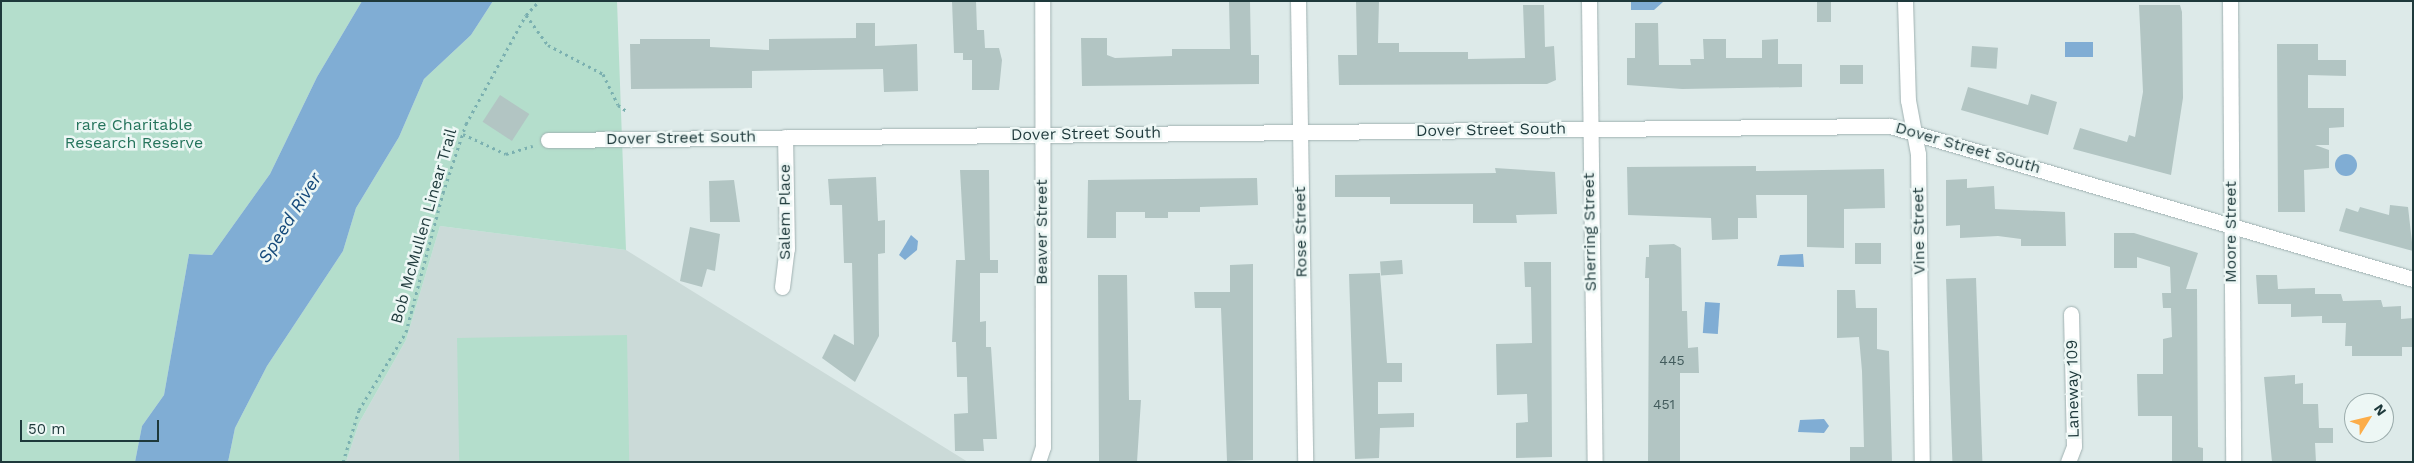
<!DOCTYPE html>
<html>
<head>
<meta charset="utf-8">
<style>
	body { margin:0 }
	#map { position:relative; width:2414px; height:463px; overflow:hidden; background:#ddeae9; font-family:"Work Sans",sans-serif }
	div>[style] { position:absolute }
	.built>* { inset:0; background:#cbdad8 }
	.green>* { inset:0; background:#b4decc; transform-origin:0 0 }
	.water>* { inset:0; background:#80add4; transform-origin:0 0 }
	.round { border-radius:50% }
	.building>* { inset:0; background:#b2c5c3; transform-origin:0 0 }
	.path>* { height:3px; margin-top:-1.5px; transform-origin:0; background:repeating-linear-gradient(90deg,#7bb0b0 0 2.5px,transparent 0 6.5px) }
	.roads { filter:drop-shadow(0 0 1px #a0b1b1) drop-shadow(0 0 1px #a0b1b1) }
	.minor>* { height:15px; margin:-7.5px; padding:0 7.5px; transform-origin:7.5px; border-radius:7.5px; background:#fff }
	span { translate:-50% -50%; white-space:nowrap; text-align:center; line-height:1.15; -webkit-text-stroke:5px #edf7f5; paint-order:stroke }
	.number-label { font-size:14px; color:#435c5d }
	.number-label span { -webkit-text-stroke-width:0 }
	.park-label { font-size:16px; color:#25745c }
	.street-label { font-size:16px; color:#1e393b }
	.water-label { font-size:18px; color:#14497a; font-style:italic }
	.frame { position:absolute; inset:0; border:2px solid #1e393b; pointer-events:none }
	.north { position:absolute; left:2344px; top:393px; width:50px; height:50px; box-sizing:border-box; background:#edf7f5; border:1px solid #9aabab; border-radius:50%; rotate:54deg; font-size:14px; font-weight:700; line-height:20px; text-align:center; color:#1e393b }
	.north::after { content:''; display:block; margin:auto; width:18px; height:22px; background:#fcad49; clip-path:polygon(50% 0,100% 100%,50% 72%,0 100%) }
	.scale { position:absolute; left:20px; top:420px; width:139px; height:22px; box-sizing:border-box; border:2px solid #1e393b; border-top:0; padding-left:6px; font-size:15px; line-height:18px; white-space:nowrap; color:#1e393b; -webkit-text-stroke:4px #edf7f5; paint-order:stroke }
</style>
</head>
<body>
<div id="map">
	<div class="built">
		<div style="clip-path:polygon(440px 226px,626px 250px,968px 462px,346px 462px,359px 423px,406px 340px)"></div>
	</div>
	<div class="green">
		<div style="clip-path:polygon(1px 1px,362px 1px,317px 77px,270px 174px,212px 255px,189px 254px,164px 395px,142px 426px,135px 462px,1px 462px)"></div>
		<div style="clip-path:polygon(493px 1px,617px 1px,626px 250px,440px 226px,406px 340px,359px 423px,346px 462px,228px 462px,235px 428px,267px 366px,343px 251px,356px 208px,399px 137px,424px 79px,471px 35px)"></div>
		<div style="left:627px;top:335px;width:127px;height:170px;rotate:89deg"></div>
	</div>
	<div class="water">
		<div style="clip-path:polygon(362px 1px,493px 1px,471px 35px,424px 79px,399px 137px,356px 208px,343px 251px,267px 366px,235px 428px,228px 462px,135px 462px,142px 426px,164px 395px,189px 254px,212px 255px,270px 174px,317px 77px)"></div>
		<div style="clip-path:polygon(1631px 1px,1662px 1px,1663px 2px,1654px 10px,1631px 10px)"></div>
		<div style="left:2065px;top:42px;width:28px;height:15px"></div>
		<div class="round" style="left:2335px;top:154px;width:22px;height:22px"></div>
		<div style="clip-path:polygon(911px 235px,918px 241px,917px 250px,905px 260px,899px 255px)"></div>
		<div style="clip-path:polygon(1803px 254px,1804px 267px,1777px 266px,1780px 255px)"></div>
		<div style="left:1705px;top:302px;width:15px;height:31px;rotate:4deg"></div>
		<div style="clip-path:polygon(1824px 419px,1829px 426px,1824px 433px,1798px 432px,1800px 420px)"></div>
	</div>
	<div class="building">
		<div style="clip-path:polygon(952px 1px,976px 1px,977px 30px,984px 30px,985px 48px,999px 48px,1002px 60px,999px 90px,972px 90px,972px 60px,963px 60px,963px 53px,954px 53px)"></div>
		<div style="clip-path:polygon(1229px 1px,1250px 1px,1251px 55px,1259px 55px,1259px 84px,1082px 86px,1081px 38px,1107px 38px,1107px 55px,1115px 58px,1172px 56px,1172px 49px,1230px 49px)"></div>
		<div style="clip-path:polygon(1356px 1px,1379px 1px,1378px 43px,1399px 43px,1399px 52px,1468px 52px,1468px 59px,1525px 58px,1523px 5px,1544px 5px,1545px 47px,1554px 46px,1556px 80px,1547px 84px,1339px 85px,1338px 55px,1357px 55px)"></div>
		<div style="left:1817px;top:1px;width:14px;height:21px"></div>
		<div style="clip-path:polygon(2139px 5px,2180px 5px,2182px 12px,2183px 98px,2171px 175px,2073px 149px,2080px 128px,2127px 142px,2129px 135px,2135px 137px,2143px 92px)"></div>
		<div style="clip-path:polygon(856px 23px,875px 23px,875px 46px,917px 44px,918px 91px,884px 92px,883px 69px,752px 71px,752px 88px,631px 89px,630px 44px,640px 44px,640px 39px,710px 39px,710px 47px,769px 50px,769px 39px,856px 38px)"></div>
		<div style="clip-path:polygon(1635px 23px,1658px 23px,1659px 65px,1691px 65px,1690px 59px,1704px 59px,1703px 39px,1726px 39px,1726px 58px,1762px 58px,1762px 40px,1778px 39px,1778px 64px,1802px 64px,1802px 87px,1682px 89px,1627px 85px,1627px 58px,1635px 58px)"></div>
		<div style="clip-path:polygon(2277px 44px,2318px 44px,2318px 60px,2346px 60px,2346px 76px,2308px 75px,2308px 108px,2344px 108px,2344px 127px,2329px 128px,2329px 145px,2315px 145px,2329px 150px,2329px 168px,2304px 170px,2305px 212px,2278px 212px)"></div>
		<div style="left:1972px;top:46px;width:26px;height:21px;rotate:4deg"></div>
		<div style="left:1863px;top:65px;width:19px;height:23px;rotate:90deg"></div>
		<div style="clip-path:polygon(1968px 87px,2028px 105px,2031px 94px,2057px 102px,2048px 135px,1961px 110px)"></div>
		<div style="left:500px;top:95px;width:35px;height:32px;rotate:33deg"></div>
		<div style="clip-path:polygon(1756px 166px,1756px 171px,1884px 169px,1885px 208px,1844px 209px,1844px 248px,1807px 247px,1807px 195px,1756px 195px,1757px 218px,1738px 218px,1738px 239px,1712px 240px,1711px 218px,1628px 215px,1627px 167px)"></div>
		<div style="clip-path:polygon(1495px 168px,1555px 172px,1557px 214px,1516px 215px,1517px 223px,1473px 223px,1473px 204px,1390px 204px,1390px 197px,1335px 197px,1335px 175px,1496px 173px)"></div>
		<div style="clip-path:polygon(960px 170px,989px 170px,990px 260px,998px 260px,998px 273px,980px 273px,980px 322px,986px 321px,986px 347px,991px 347px,997px 439px,983px 439px,984px 451px,955px 451px,954px 414px,968px 413px,967px 377px,957px 377px,956px 342px,952px 342px,956px 260px,965px 260px)"></div>
		<div style="clip-path:polygon(876px 177px,878px 221px,885px 220px,885px 253px,878px 254px,879px 336px,855px 382px,822px 358px,834px 334px,854px 345px,852px 263px,844px 263px,842px 205px,830px 205px,828px 179px)"></div>
		<div style="clip-path:polygon(1257px 178px,1258px 205px,1200px 207px,1200px 212px,1168px 212px,1168px 218px,1145px 218px,1145px 212px,1116px 212px,1116px 238px,1087px 238px,1088px 180px)"></div>
		<div style="clip-path:polygon(1967px 179px,1967px 188px,1994px 186px,1995px 209px,2065px 212px,2066px 246px,2021px 246px,2021px 239px,1998px 236px,1960px 238px,1960px 225px,1946px 226px,1946px 180px)"></div>
		<div style="clip-path:polygon(734px 180px,740px 222px,710px 222px,709px 181px)"></div>
		<div style="clip-path:polygon(2390px 205px,2408px 207px,2413px 251px,2339px 231px,2346px 208px,2358px 212px,2360px 207px,2389px 215px)"></div>
		<div style="clip-path:polygon(690px 227px,720px 234px,715px 271px,707px 269px,702px 287px,680px 281px)"></div>
		<div style="clip-path:polygon(2114px 233px,2134px 233px,2198px 253px,2186px 289px,2197px 289px,2198px 447px,2203px 448px,2203px 462px,2172px 462px,2172px 416px,2138px 416px,2137px 374px,2163px 374px,2163px 339px,2172px 337px,2171px 308px,2163px 308px,2162px 293px,2171px 293px,2170px 267px,2137px 257px,2137px 268px,2114px 268px)"></div>
		<div style="left:1855px;top:243px;width:26px;height:21px"></div>
		<div style="clip-path:polygon(1674px 244px,1681px 248px,1682px 311px,1687px 311px,1688px 348px,1698px 347px,1699px 373px,1680px 373px,1680px 462px,1648px 462px,1649px 278px,1645px 278px,1646px 257px,1649px 257px,1649px 245px)"></div>
		<div style="left:1402px;top:260px;width:14px;height:22px;rotate:86deg"></div>
		<div style="clip-path:polygon(1524px 262px,1551px 262px,1552px 457px,1516px 458px,1516px 423px,1528px 422px,1527px 394px,1497px 395px,1496px 344px,1532px 343px,1531px 287px,1525px 287px)"></div>
		<div style="clip-path:polygon(1253px 264px,1253px 460px,1227px 461px,1221px 308px,1195px 308px,1194px 292px,1230px 292px,1230px 265px)"></div>
		<div style="clip-path:polygon(1380px 273px,1387px 363px,1402px 363px,1402px 382px,1378px 382px,1378px 414px,1414px 413px,1414px 427px,1380px 428px,1379px 458px,1355px 459px,1349px 274px)"></div>
		<div style="clip-path:polygon(1098px 275px,1127px 275px,1129px 400px,1141px 400px,1137px 462px,1099px 462px)"></div>
		<div style="clip-path:polygon(2256px 275px,2277px 275px,2278px 289px,2315px 288px,2315px 294px,2341px 294px,2343px 301px,2381px 300px,2383px 307px,2401px 306px,2401px 319px,2413px 318px,2413px 347px,2402px 347px,2402px 356px,2352px 356px,2352px 346px,2345px 346px,2346px 323px,2322px 323px,2322px 316px,2291px 317px,2291px 304px,2258px 304px)"></div>
		<div style="left:1976px;top:278px;width:184px;height:30px;rotate:88deg"></div>
		<div style="clip-path:polygon(1837px 290px,1855px 290px,1856px 308px,1877px 308px,1877px 349px,1889px 351px,1892px 462px,1850px 462px,1850px 447px,1864px 447px,1862px 371px,1859px 337px,1837px 338px)"></div>
		<div style="clip-path:polygon(2295px 375px,2295px 384px,2303px 383px,2303px 404px,2318px 404px,2319px 428px,2333px 428px,2333px 443px,2315px 443px,2316px 462px,2272px 462px,2264px 377px)"></div>
	</div>
	<div class="path">
		<div style="left:526px;top:15px;width:37px;rotate:54deg"></div>
		<div style="left:548px;top:45px;width:62px;rotate:27.8deg"></div>
		<div style="left:603px;top:74px;width:34px;rotate:64deg"></div>
		<div style="left:618px;top:105px;width:12px;rotate:35deg"></div>
		<div style="left:463px;top:134px;width:47px;rotate:24.9deg"></div>
		<div style="left:506px;top:154px;width:28px;rotate:-17deg"></div>
		<div style="left:343px;top:462px;width:54px;rotate:-72.9deg"></div>
		<div style="left:359px;top:410px;width:91px;rotate:-58.9deg"></div>
		<div style="left:406px;top:332px;width:144px;rotate:-75.1deg"></div>
		<div style="left:443px;top:193px;width:73px;rotate:-71.6deg"></div>
		<div style="left:466px;top:124px;width:124px;rotate:-61.2deg"></div>
		<div style="left:526px;top:15px;width:19px;rotate:-47deg"></div>
	</div>
	<div class="roads">
		<div class="minor">
			<div style="left:1298px;top:1px;width:461px;rotate:89.1deg"></div>
			<div style="left:1589px;top:1px;width:461px;rotate:89.3deg"></div>
			<div style="left:1905px;top:1px;width:99px;rotate:88.3deg"></div>
			<div style="left:1908px;top:100px;width:55px;rotate:79.5deg"></div>
			<div style="left:1918px;top:154px;width:308px;rotate:89.3deg"></div>
			<div style="left:2230px;top:1px;width:461px;rotate:89.6deg"></div>
			<div style="left:548px;top:140px;width:1342px;rotate:-0.6deg"></div>
			<div style="left:1890px;top:126px;width:545px;rotate:16.31deg"></div>
			<div style="left:782px;top:287px;width:38px;rotate:-83deg"></div>
			<div style="left:787px;top:249px;width:112px;rotate:-91deg"></div>
			<div style="left:1038px;top:462px;width:16px;rotate:-72deg"></div>
			<div style="left:1043px;top:447px;width:446px;rotate:-90.1deg"></div>
			<div style="left:2068px;top:462px;width:17px;rotate:-69deg"></div>
			<div style="left:2074px;top:446px;width:132px;rotate:-91.3deg"></div>
		</div>
	</div>
	<div class="number-label">
		<span style="left:1672px;top:360px">445</span>
		<span style="left:1664px;top:404px">451</span>
	</div>
	<div class="park-label">
		<span style="left:134px;top:134px">rare Charitable<br>Research Reserve</span>
	</div>
	<div class="street-label">
		<span style="left:1491px;top:130px;rotate:-1deg">Dover Street South</span>
		<span style="left:1086px;top:134px;rotate:-1deg">Dover Street South</span>
		<span style="left:681px;top:138px;rotate:-1deg">Dover Street South</span>
		<span style="left:1968px;top:148px;rotate:16deg">Dover Street South</span>
		<span style="left:785px;top:212px;rotate:-90deg">Salem Place</span>
		<span style="left:424px;top:226px;rotate:-74deg">Bob McMullen Linear Trail</span>
		<span style="left:1919px;top:231px;rotate:-91deg">Vine Street</span>
		<span style="left:1042px;top:232px;rotate:-90deg">Beaver Street</span>
		<span style="left:1301px;top:232px;rotate:-91deg">Rose Street</span>
		<span style="left:1590px;top:232px;rotate:-91deg">Sherring Street</span>
		<span style="left:2231px;top:232px;rotate:-90deg">Moore Street</span>
		<span style="left:2073px;top:389px;rotate:-91deg">Laneway 109</span>
	</div>
	<div class="water-label">
		<span style="left:290px;top:218px;rotate:-58deg">Speed River</span>
	</div>
	<div class="frame"></div>
	<div class="north">N</div>
	<div class="scale">50 m</div>
</div>
</body>
</html>
